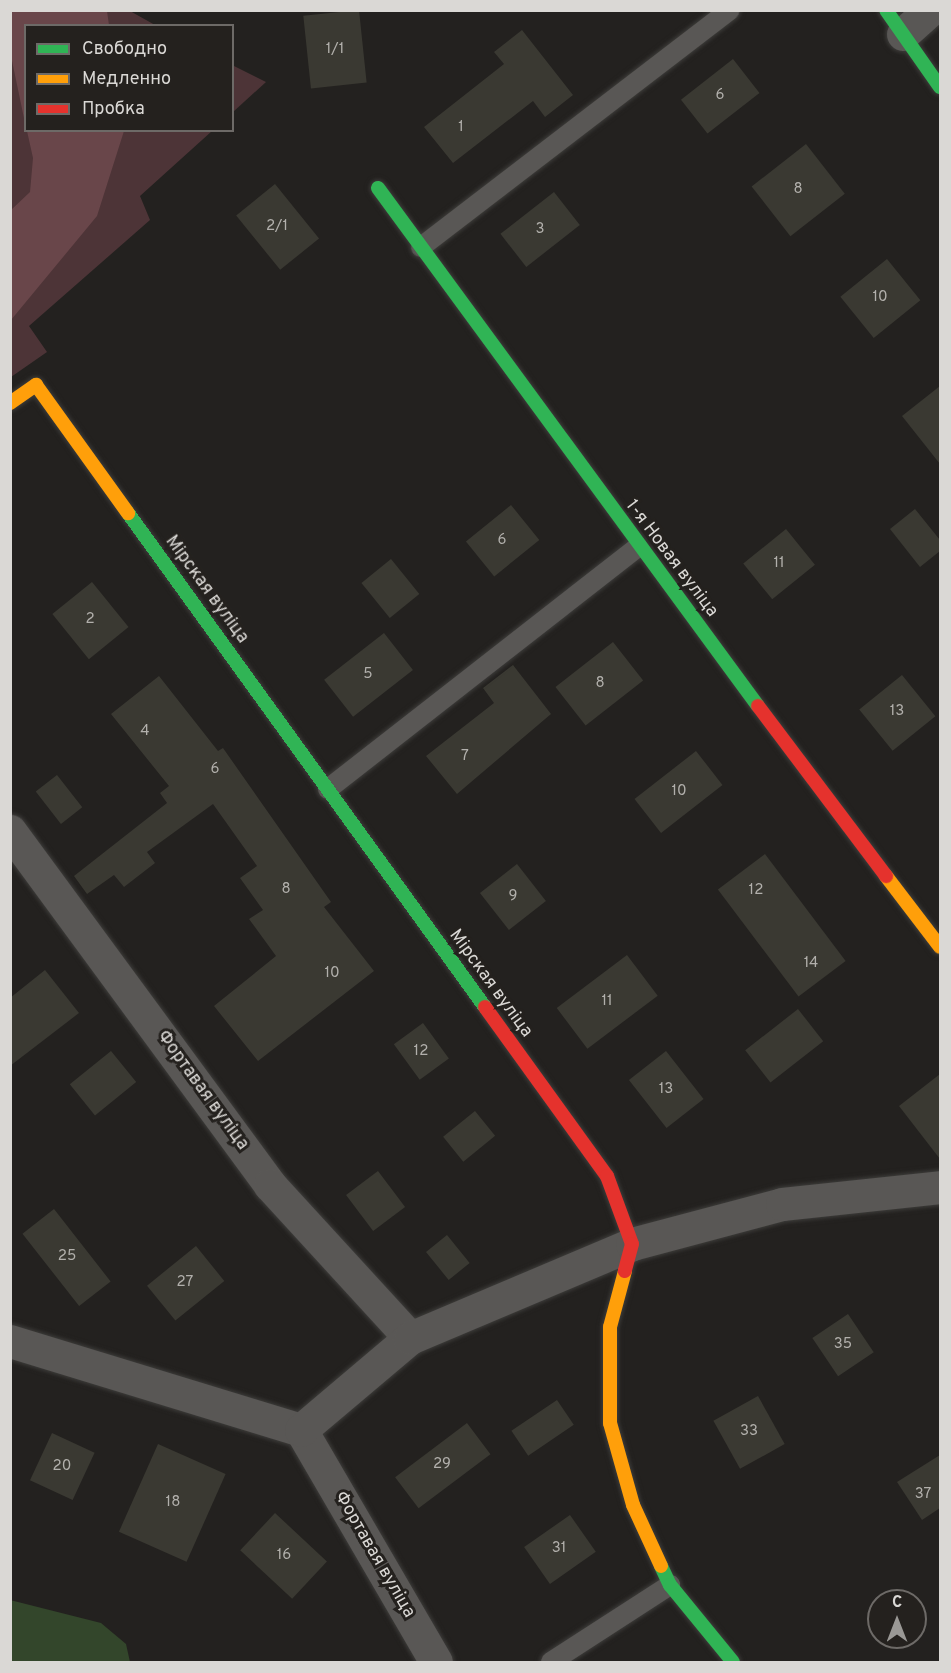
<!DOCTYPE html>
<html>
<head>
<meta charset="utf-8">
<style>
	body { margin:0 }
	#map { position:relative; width:951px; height:1673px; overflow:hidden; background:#23211f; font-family:Overpass,sans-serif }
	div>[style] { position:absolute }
	.green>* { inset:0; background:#4d3437 }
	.forest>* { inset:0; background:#69464a }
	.water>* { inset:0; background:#33462b }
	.building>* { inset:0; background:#3a3932; transform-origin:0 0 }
	.roads { filter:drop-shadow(0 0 2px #3d3c3a) drop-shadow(0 0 2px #3d3c3a) }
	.lane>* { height:20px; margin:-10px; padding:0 10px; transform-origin:10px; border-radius:10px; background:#595755 }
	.street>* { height:33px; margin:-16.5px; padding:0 16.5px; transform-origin:16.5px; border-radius:16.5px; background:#595755 }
	.fast>* { height:14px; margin:-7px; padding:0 7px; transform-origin:7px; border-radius:7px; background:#30b455 }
	.slow>* { height:14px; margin:-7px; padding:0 7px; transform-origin:7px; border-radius:7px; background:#ff9f0a }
	.jam>* { height:14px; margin:-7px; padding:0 7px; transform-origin:7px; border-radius:7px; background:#e5322d }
	span { translate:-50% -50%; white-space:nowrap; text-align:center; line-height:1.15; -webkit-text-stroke:6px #24211e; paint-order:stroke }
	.number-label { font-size:15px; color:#b2b0ac }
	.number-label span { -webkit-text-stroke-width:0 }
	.street-label { font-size:18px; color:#dad8d5 }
	.frame { position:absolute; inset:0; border:12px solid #dad8d5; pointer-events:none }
	.legend { position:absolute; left:24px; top:24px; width:210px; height:108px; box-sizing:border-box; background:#24211e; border:2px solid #6d6a67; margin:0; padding:8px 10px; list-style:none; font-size:18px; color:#dad8d5 }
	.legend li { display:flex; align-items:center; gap:12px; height:30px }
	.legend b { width:30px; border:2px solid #6d6a67 }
	.north { position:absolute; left:867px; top:1589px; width:60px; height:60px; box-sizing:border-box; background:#24211e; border:2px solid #6d6a67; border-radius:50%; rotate:0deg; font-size:16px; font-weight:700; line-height:24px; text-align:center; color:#dad8d5 }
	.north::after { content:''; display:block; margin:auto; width:21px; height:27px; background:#9a9895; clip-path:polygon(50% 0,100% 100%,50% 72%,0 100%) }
</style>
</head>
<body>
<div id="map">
	<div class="green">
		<div style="clip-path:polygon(11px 11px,130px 11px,155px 25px,26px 26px,26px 130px,212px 131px,140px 196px,150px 220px,29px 326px,47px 352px,11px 377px)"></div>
		<div style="clip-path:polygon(232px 65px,266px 82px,233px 112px,232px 112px)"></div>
	</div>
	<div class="forest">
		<div style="clip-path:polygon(10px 11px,107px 11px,109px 25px,26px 26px,25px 123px,11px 56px)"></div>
		<div style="clip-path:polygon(27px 131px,124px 131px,97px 216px,11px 320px,11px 210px,30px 192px,33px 158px)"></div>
	</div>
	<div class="water">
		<div style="clip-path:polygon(10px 1600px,101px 1623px,126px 1644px,130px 1662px,11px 1662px)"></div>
	</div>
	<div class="building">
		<div style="left:359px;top:10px;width:73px;height:56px;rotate:84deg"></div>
		<div style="clip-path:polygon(522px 30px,573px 95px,545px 117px,533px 101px,453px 163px,424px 127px,504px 64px,494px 52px)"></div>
		<div style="left:733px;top:59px;width:43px;height:66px;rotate:52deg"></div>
		<div style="left:806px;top:144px;width:63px;height:69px;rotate:52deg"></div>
		<div style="left:275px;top:184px;width:70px;height:50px;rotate:51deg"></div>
		<div style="left:554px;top:192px;width:42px;height:68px;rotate:52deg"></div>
		<div style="left:887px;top:259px;width:53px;height:60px;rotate:51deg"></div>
		<div style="clip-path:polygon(940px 386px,940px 464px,902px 416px)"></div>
		<div style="left:511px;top:505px;width:45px;height:58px;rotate:51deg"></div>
		<div style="clip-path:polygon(915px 509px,940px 540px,940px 551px,920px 567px,890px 529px)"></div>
		<div style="left:786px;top:529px;width:46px;height:55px;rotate:51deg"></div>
		<div style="left:391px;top:559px;width:45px;height:38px;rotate:51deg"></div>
		<div style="left:92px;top:582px;width:58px;height:51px;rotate:51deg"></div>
		<div style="left:384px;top:633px;width:47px;height:76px;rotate:52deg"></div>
		<div style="left:613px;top:642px;width:49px;height:73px;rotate:52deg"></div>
		<div style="clip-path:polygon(513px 665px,551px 714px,457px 794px,426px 756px,494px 703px,483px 688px)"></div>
		<div style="left:902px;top:675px;width:53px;height:55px;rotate:51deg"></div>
		<div style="clip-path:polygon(159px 676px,218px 751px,223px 748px,331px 902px,324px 907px,374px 971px,258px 1061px,214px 1006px,276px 956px,249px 919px,263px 910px,240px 878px,257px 866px,213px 804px,147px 852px,155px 863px,124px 887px,114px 875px,87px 894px,74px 876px,167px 803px,160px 793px,169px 786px,111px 714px)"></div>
		<div style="left:696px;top:751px;width:43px;height:78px;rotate:52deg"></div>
		<div style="left:57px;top:775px;width:41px;height:27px;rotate:52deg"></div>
		<div style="left:765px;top:854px;width:134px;height:59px;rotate:53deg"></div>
		<div style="left:517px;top:864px;width:47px;height:47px;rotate:52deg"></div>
		<div style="left:627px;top:955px;width:51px;height:88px;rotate:53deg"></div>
		<div style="clip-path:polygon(45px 970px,79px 1013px,10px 1066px,10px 998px)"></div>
		<div style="left:798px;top:1009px;width:41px;height:67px;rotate:52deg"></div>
		<div style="left:423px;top:1023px;width:44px;height:36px;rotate:54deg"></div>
		<div style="left:111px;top:1051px;width:40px;height:53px;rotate:51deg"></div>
		<div style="left:666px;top:1051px;width:61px;height:47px;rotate:52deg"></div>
		<div style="clip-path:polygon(940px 1074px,940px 1159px,899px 1106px)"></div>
		<div style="left:475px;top:1111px;width:32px;height:41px;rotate:51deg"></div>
		<div style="left:378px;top:1171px;width:45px;height:40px;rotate:53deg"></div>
		<div style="left:54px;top:1209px;width:92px;height:40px;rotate:52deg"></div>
		<div style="left:447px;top:1235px;width:36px;height:27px;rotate:51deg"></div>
		<div style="left:196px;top:1246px;width:45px;height:63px;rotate:51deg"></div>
		<div style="left:848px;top:1314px;width:46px;height:43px;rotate:56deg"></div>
		<div style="left:758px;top:1396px;width:55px;height:51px;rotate:61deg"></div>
		<div style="left:557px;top:1400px;width:30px;height:55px;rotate:56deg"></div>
		<div style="left:467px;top:1423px;width:39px;height:90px;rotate:53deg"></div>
		<div style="left:52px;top:1433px;width:47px;height:52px;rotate:25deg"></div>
		<div style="left:158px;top:1444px;width:74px;height:96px;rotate:24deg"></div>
		<div style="clip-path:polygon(940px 1455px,940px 1508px,922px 1520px,897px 1482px)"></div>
		<div style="left:275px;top:1513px;width:71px;height:51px;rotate:43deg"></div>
		<div style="left:570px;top:1515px;width:45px;height:56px;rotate:55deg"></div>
	</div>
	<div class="roads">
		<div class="lane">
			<div style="left:421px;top:247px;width:389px;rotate:-37.5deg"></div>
			<div style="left:328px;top:789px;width:393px;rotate:-38deg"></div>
			<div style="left:551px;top:1662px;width:142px;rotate:-32.9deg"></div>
		</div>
		<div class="street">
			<div style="left:903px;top:34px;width:36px;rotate:-42deg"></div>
			<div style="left:10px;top:831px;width:439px;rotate:53.7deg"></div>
			<div style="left:270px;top:1185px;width:207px;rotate:47.5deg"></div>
			<div style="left:10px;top:1341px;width:304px;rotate:17deg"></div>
			<div style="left:301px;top:1430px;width:268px;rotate:59.8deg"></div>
			<div style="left:301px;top:1430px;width:143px;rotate:-40.2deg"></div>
			<div style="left:410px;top:1338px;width:241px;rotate:-22.9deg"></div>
			<div style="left:632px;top:1244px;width:155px;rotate:-14.9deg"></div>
			<div style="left:782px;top:1204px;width:159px;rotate:-6.1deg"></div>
		</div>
		<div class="fast">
			<div style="left:886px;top:10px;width:94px;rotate:55deg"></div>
			<div style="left:378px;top:188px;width:642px;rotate:53.74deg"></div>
			<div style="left:128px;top:513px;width:609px;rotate:54.15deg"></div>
			<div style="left:661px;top:1566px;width:21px;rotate:65deg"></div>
			<div style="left:670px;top:1585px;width:99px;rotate:50.7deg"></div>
		</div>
		<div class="slow">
			<div style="left:10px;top:403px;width:32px;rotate:-35deg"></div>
			<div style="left:36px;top:385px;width:158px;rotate:54.3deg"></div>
			<div style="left:886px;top:876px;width:89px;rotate:52.7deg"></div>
			<div style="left:625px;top:1271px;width:58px;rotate:105deg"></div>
			<div style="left:610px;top:1327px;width:96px;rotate:90deg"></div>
			<div style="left:610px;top:1423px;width:85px;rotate:74.3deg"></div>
			<div style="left:633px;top:1505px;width:67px;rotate:65.3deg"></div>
		</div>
		<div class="jam">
			<div style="left:758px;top:706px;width:213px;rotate:53deg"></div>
			<div style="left:485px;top:1007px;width:208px;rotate:54.2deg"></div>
			<div style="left:607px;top:1176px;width:72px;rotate:69.8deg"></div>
			<div style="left:632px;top:1244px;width:28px;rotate:105deg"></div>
		</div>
	</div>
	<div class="number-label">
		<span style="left:335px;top:50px">1/1</span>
		<span style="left:720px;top:96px">6</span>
		<span style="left:461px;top:128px">1</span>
		<span style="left:798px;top:190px">8</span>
		<span style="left:277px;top:227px">2/1</span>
		<span style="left:540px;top:230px">3</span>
		<span style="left:880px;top:298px">10</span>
		<span style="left:502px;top:541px">6</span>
		<span style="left:779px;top:564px">11</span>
		<span style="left:90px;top:620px">2</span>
		<span style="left:368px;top:675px">5</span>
		<span style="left:600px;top:684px">8</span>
		<span style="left:897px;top:712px">13</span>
		<span style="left:145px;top:732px">4</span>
		<span style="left:465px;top:757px">7</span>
		<span style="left:215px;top:770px">6</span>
		<span style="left:679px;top:792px">10</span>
		<span style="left:286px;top:890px">8</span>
		<span style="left:756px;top:891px">12</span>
		<span style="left:513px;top:897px">9</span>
		<span style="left:811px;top:964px">14</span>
		<span style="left:332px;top:974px">10</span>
		<span style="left:607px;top:1002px">11</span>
		<span style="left:421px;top:1052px">12</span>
		<span style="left:666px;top:1090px">13</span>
		<span style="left:67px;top:1257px">25</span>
		<span style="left:185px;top:1283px">27</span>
		<span style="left:843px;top:1345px">35</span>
		<span style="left:749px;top:1432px">33</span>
		<span style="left:442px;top:1465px">29</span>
		<span style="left:62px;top:1467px">20</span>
		<span style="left:923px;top:1495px">37</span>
		<span style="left:173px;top:1503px">18</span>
		<span style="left:559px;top:1549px">31</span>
		<span style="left:284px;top:1556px">16</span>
	</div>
	<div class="street-label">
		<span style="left:671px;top:559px;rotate:53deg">1-я Новая вуліца</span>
		<span style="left:206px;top:590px;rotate:54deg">Мірская вуліца</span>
		<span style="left:490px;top:984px;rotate:54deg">Мірская вуліца</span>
		<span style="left:202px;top:1091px;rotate:54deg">Фортавая вуліца</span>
		<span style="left:374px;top:1555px;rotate:60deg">Фортавая вуліца</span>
	</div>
	<div class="frame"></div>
	<ul class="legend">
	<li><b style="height:8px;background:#30b455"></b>Свободно</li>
	<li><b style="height:8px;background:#ff9f0a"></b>Медленно</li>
	<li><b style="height:8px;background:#e5322d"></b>Пробка</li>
	</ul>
	<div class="north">С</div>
</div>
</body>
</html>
